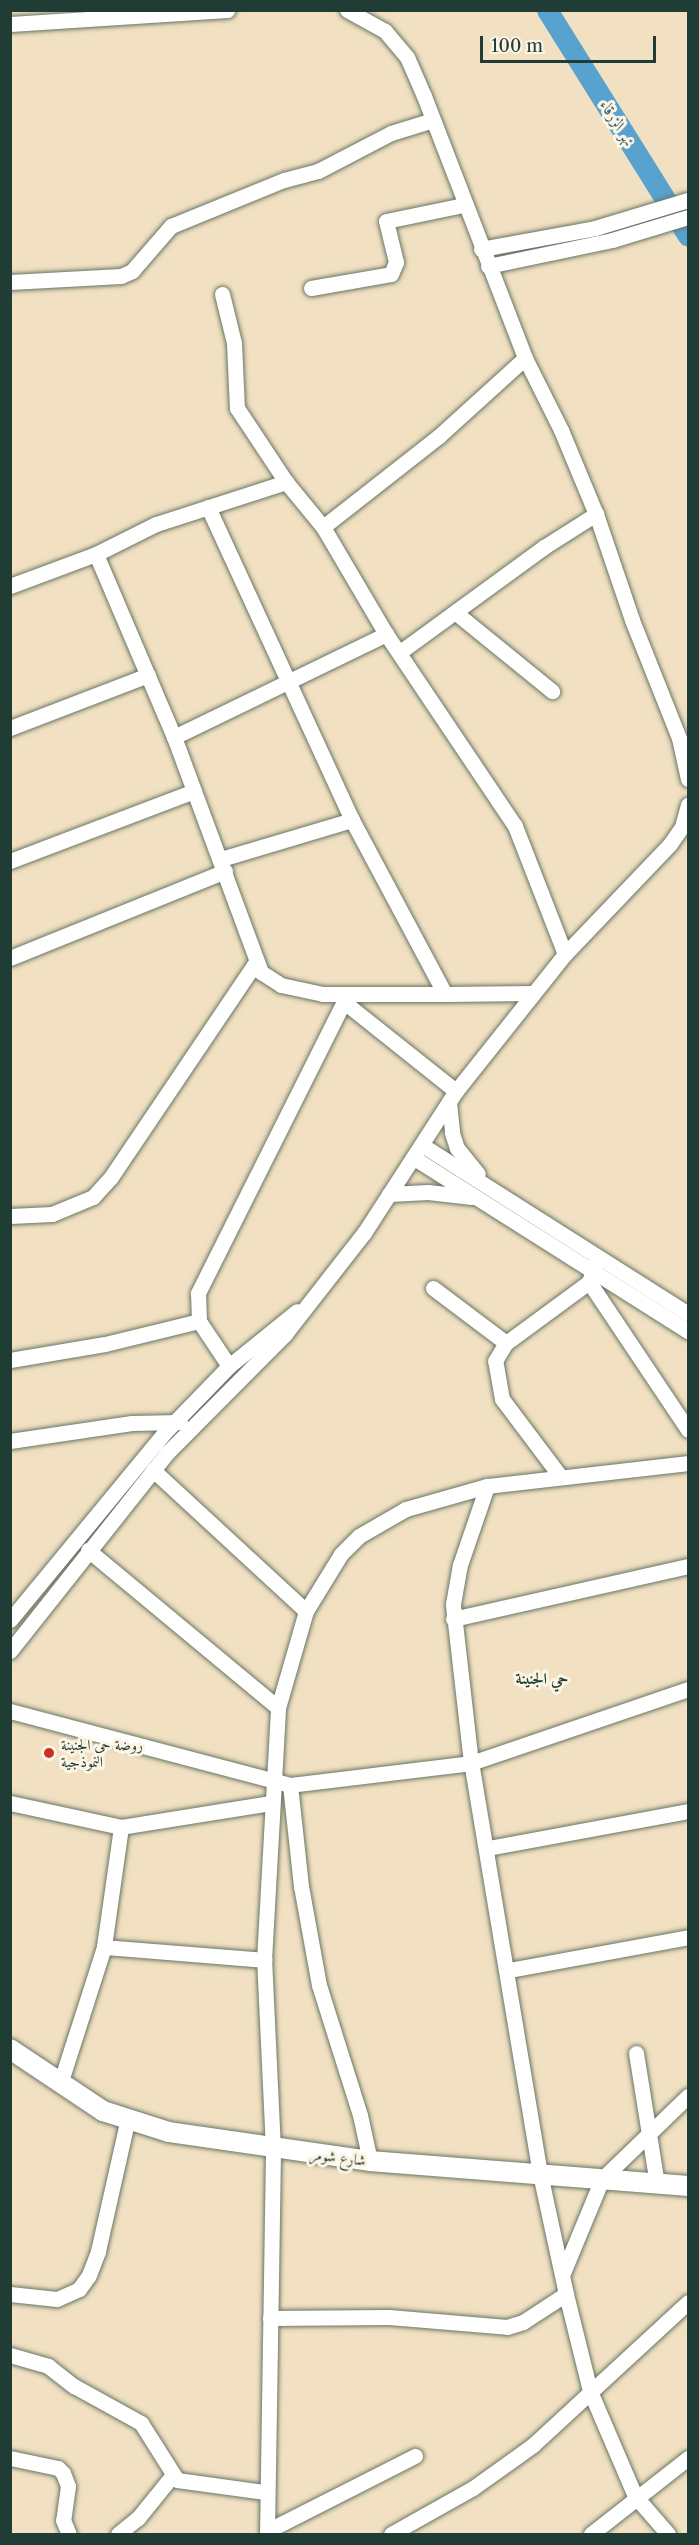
<!DOCTYPE html>
<html>
<head>
<meta charset="utf-8">
<style>
	body { margin:0 }
	#map { position:relative; width:699px; height:2545px; overflow:hidden; background:#f1e0c1; font-family:"Libre Caslon Text",Amiri,serif }
	div>[style] { position:absolute }
	.river>* { height:21px; margin:-10.5px; padding:0 10.5px; transform-origin:10.5px; border-radius:10.5px; background:#57a2cf }
	.roads { filter:drop-shadow(0 0 2px #687665) drop-shadow(0 0 2px #687665) }
	.minor>* { height:15px; margin:-7.5px; padding:0 7.5px; transform-origin:7.5px; border-radius:7.5px; background:#fff }
	.major>* { height:20px; margin:-10px; padding:0 10px; transform-origin:10px; border-radius:10px; background:#fff }
	.dots>* { width:16px; height:16px; translate:-50% -50%; box-sizing:border-box; border:3px solid #fcf5e5; border-radius:50% }
	span { translate:-50% -50%; white-space:nowrap; text-align:center; line-height:1.15; -webkit-text-stroke:6px #fcf5e5; paint-order:stroke }
	.poi-label { font-size:15px; color:#1f3d34 }
	.left { translate:0 -50%; text-align:left }
	.street-label { font-size:15px; color:#1f3d34 }
	.water-label { font-size:16px; color:#305b62; font-style:italic }
	.neighbourhood-label { font-size:16px; color:#1f3d34; font-weight:700 }
	.frame { position:absolute; inset:0; border:12px solid #1f3d34; pointer-events:none }
	.scale { position:absolute; left:480px; top:36px; width:176px; height:27px; box-sizing:border-box; border:3px solid #1f3d34; border-top:0; padding-left:8px; font-size:18px; line-height:21px; white-space:nowrap; color:#1f3d34; -webkit-text-stroke:4px #fcf5e5; paint-order:stroke }
</style>
</head>
<body>
<div id="map">
	<div class="river">
		<div style="left:547px;top:10px;width:266px;rotate:58deg"></div>
	</div>
	<div class="roads">
		<div class="minor">
			<div style="left:347px;top:10px;width:43px;rotate:28.9deg"></div>
			<div style="left:385px;top:31px;width:34px;rotate:50deg"></div>
			<div style="left:407px;top:57px;width:43px;rotate:66.4deg"></div>
			<div style="left:424px;top:96px;width:281px;rotate:68.9deg"></div>
			<div style="left:525px;top:358px;width:80px;rotate:63.4deg"></div>
			<div style="left:561px;top:430px;width:91px;rotate:67.4deg"></div>
			<div style="left:596px;top:514px;width:112px;rotate:71.2deg"></div>
			<div style="left:632px;top:620px;width:127px;rotate:68.3deg"></div>
			<div style="left:679px;top:738px;width:42px;rotate:77.6deg"></div>
			<div style="left:10px;top:24px;width:218px;rotate:-3.7deg"></div>
			<div style="left:481px;top:249px;width:116px;rotate:-10.4deg"></div>
			<div style="left:595px;top:228px;width:97px;rotate:-16.8deg"></div>
			<div style="left:488px;top:266px;width:127px;rotate:-11.8deg"></div>
			<div style="left:612px;top:240px;width:79px;rotate:-16.8deg"></div>
			<div style="left:10px;top:282px;width:111px;rotate:-3.1deg"></div>
			<div style="left:121px;top:276px;width:12px;rotate:-24deg"></div>
			<div style="left:132px;top:271px;width:60px;rotate:-49.1deg"></div>
			<div style="left:171px;top:226px;width:122px;rotate:-22.2deg"></div>
			<div style="left:284px;top:180px;width:35px;rotate:-15deg"></div>
			<div style="left:318px;top:171px;width:82px;rotate:-27.5deg"></div>
			<div style="left:391px;top:133px;width:44px;rotate:-17.2deg"></div>
			<div style="left:311px;top:288px;width:81px;rotate:-9.9deg"></div>
			<div style="left:391px;top:274px;width:13px;rotate:-67deg"></div>
			<div style="left:396px;top:262px;width:42px;rotate:-103.7deg"></div>
			<div style="left:386px;top:221px;width:79px;rotate:-11.7deg"></div>
			<div style="left:222px;top:294px;width:50px;rotate:76.2deg"></div>
			<div style="left:234px;top:343px;width:65px;rotate:87.4deg"></div>
			<div style="left:237px;top:408px;width:89px;rotate:56.5deg"></div>
			<div style="left:286px;top:482px;width:58px;rotate:50.6deg"></div>
			<div style="left:323px;top:527px;width:124px;rotate:59.5deg"></div>
			<div style="left:208px;top:507px;width:345px;rotate:65.3deg"></div>
			<div style="left:352px;top:820px;width:197px;rotate:61.9deg"></div>
			<div style="left:445px;top:994px;width:87px;rotate:-0.7deg"></div>
			<div style="left:323px;top:527px;width:147px;rotate:-38.1deg"></div>
			<div style="left:439px;top:436px;width:116px;rotate:-42.2deg"></div>
			<div style="left:10px;top:586px;width:92px;rotate:-20.4deg"></div>
			<div style="left:456px;top:613px;width:124px;rotate:39.1deg"></div>
			<div style="left:400px;top:652px;width:178px;rotate:-36.1deg"></div>
			<div style="left:544px;top:547px;width:62px;rotate:-32.4deg"></div>
			<div style="left:10px;top:728px;width:148px;rotate:-21deg"></div>
			<div style="left:174px;top:737px;width:199px;rotate:-113.1deg"></div>
			<div style="left:96px;top:554px;width:67px;rotate:-26.6deg"></div>
			<div style="left:156px;top:524px;width:137px;rotate:-17.9deg"></div>
			<div style="left:221px;top:859px;width:137px;rotate:-16.6deg"></div>
			<div style="left:10px;top:861px;width:197px;rotate:-20.8deg"></div>
			<div style="left:10px;top:958px;width:232px;rotate:-22deg"></div>
			<div style="left:445px;top:994px;width:122px;rotate:180deg"></div>
			<div style="left:323px;top:994px;width:43px;rotate:-167.9deg"></div>
			<div style="left:281px;top:985px;width:24px;rotate:-147deg"></div>
			<div style="left:261px;top:972px;width:251px;rotate:-110.3deg"></div>
			<div style="left:174px;top:737px;width:236px;rotate:-25.9deg"></div>
			<div style="left:386px;top:634px;width:231px;rotate:56.1deg"></div>
			<div style="left:515px;top:826px;width:137px;rotate:68.7deg"></div>
			<div style="left:344px;top:1002px;width:143px;rotate:38.5deg"></div>
			<div style="left:449px;top:1102px;width:31px;rotate:84deg"></div>
			<div style="left:452px;top:1133px;width:16px;rotate:72deg"></div>
			<div style="left:457px;top:1148px;width:33px;rotate:51deg"></div>
			<div style="left:422px;top:1145px;width:315px;rotate:32.4deg"></div>
			<div style="left:414px;top:1158px;width:324px;rotate:32.3deg"></div>
			<div style="left:389px;top:1194px;width:39px;rotate:-3deg"></div>
			<div style="left:428px;top:1192px;width:44px;rotate:6.5deg"></div>
			<div style="left:10px;top:1216px;width:42px;rotate:-2.7deg"></div>
			<div style="left:52px;top:1214px;width:44px;rotate:-22.5deg"></div>
			<div style="left:93px;top:1197px;width:27px;rotate:-48deg"></div>
			<div style="left:111px;top:1177px;width:259px;rotate:-56deg"></div>
			<div style="left:589px;top:1282px;width:178px;rotate:56.2deg"></div>
			<div style="left:433px;top:1288px;width:91px;rotate:37deg"></div>
			<div style="left:10px;top:1360px;width:96px;rotate:-9.6deg"></div>
			<div style="left:105px;top:1344px;width:97px;rotate:-13.7deg"></div>
			<div style="left:229px;top:1366px;width:54px;rotate:-123.7deg"></div>
			<div style="left:199px;top:1321px;width:28px;rotate:-92deg"></div>
			<div style="left:198px;top:1293px;width:332px;rotate:-63.4deg"></div>
			<div style="left:10px;top:1441px;width:123px;rotate:-8.4deg"></div>
			<div style="left:132px;top:1423px;width:48px;rotate:-1.2deg"></div>
			<div style="left:153px;top:1470px;width:208px;rotate:42.7deg"></div>
			<div style="left:560px;top:1476px;width:96px;rotate:-127deg"></div>
			<div style="left:502px;top:1399px;width:39px;rotate:-100deg"></div>
			<div style="left:495px;top:1361px;width:21px;rotate:-59deg"></div>
			<div style="left:506px;top:1343px;width:103px;rotate:-36.3deg"></div>
			<div style="left:589px;top:1282px;width:21px;rotate:-71deg"></div>
			<div style="left:88px;top:1550px;width:247px;rotate:39.7deg"></div>
			<div style="left:278px;top:1708px;width:101px;rotate:-73.9deg"></div>
			<div style="left:306px;top:1611px;width:67px;rotate:-58.4deg"></div>
			<div style="left:341px;top:1554px;width:25px;rotate:-45deg"></div>
			<div style="left:359px;top:1536px;width:54px;rotate:-29.9deg"></div>
			<div style="left:406px;top:1509px;width:84px;rotate:-15.9deg"></div>
			<div style="left:453px;top:1619px;width:241px;rotate:-12.7deg"></div>
			<div style="left:10px;top:1620px;width:244px;rotate:-50.5deg"></div>
			<div style="left:165px;top:1432px;width:92px;rotate:-45.9deg"></div>
			<div style="left:229px;top:1366px;width:87px;rotate:-39deg"></div>
			<div style="left:10px;top:1651px;width:253px;rotate:-51.6deg"></div>
			<div style="left:167px;top:1453px;width:168px;rotate:-45.2deg"></div>
			<div style="left:285px;top:1334px;width:128px;rotate:-52deg"></div>
			<div style="left:364px;top:1233px;width:169px;rotate:-57.1deg"></div>
			<div style="left:456px;top:1091px;width:175px;rotate:-51.5deg"></div>
			<div style="left:565px;top:954px;width:152px;rotate:-46.3deg"></div>
			<div style="left:670px;top:844px;width:21px;rotate:-55deg"></div>
			<div style="left:682px;top:827px;width:23px;rotate:-75deg"></div>
			<div style="left:10px;top:1711px;width:290px;rotate:14.8deg"></div>
			<div style="left:290px;top:1785px;width:182px;rotate:-6.9deg"></div>
			<div style="left:471px;top:1763px;width:229px;rotate:-18.8deg"></div>
			<div style="left:290px;top:1785px;width:102px;rotate:83.8deg"></div>
			<div style="left:301px;top:1886px;width:101px;rotate:79.7deg"></div>
			<div style="left:319px;top:1985px;width:136px;rotate:72.5deg"></div>
			<div style="left:360px;top:2115px;width:47px;rotate:77.7deg"></div>
			<div style="left:10px;top:1803px;width:114px;rotate:12.2deg"></div>
			<div style="left:121px;top:1827px;width:121px;rotate:98.1deg"></div>
			<div style="left:104px;top:1947px;width:144px;rotate:107.8deg"></div>
			<div style="left:121px;top:1827px;width:152px;rotate:-9.1deg"></div>
			<div style="left:488px;top:1848px;width:203px;rotate:-10.5deg"></div>
			<div style="left:104px;top:1947px;width:161px;rotate:4.6deg"></div>
			<div style="left:509px;top:1970px;width:182px;rotate:-10.4deg"></div>
			<div style="left:636px;top:2053px;width:133px;rotate:80.9deg"></div>
			<div style="left:563px;top:2273px;width:102px;rotate:-67.5deg"></div>
			<div style="left:602px;top:2179px;width:120px;rotate:-44deg"></div>
			<div style="left:10px;top:2294px;width:47px;rotate:6.1deg"></div>
			<div style="left:57px;top:2299px;width:24px;rotate:-24deg"></div>
			<div style="left:79px;top:2289px;width:17px;rotate:-54deg"></div>
			<div style="left:89px;top:2275px;width:26px;rotate:-69deg"></div>
			<div style="left:98px;top:2251px;width:132px;rotate:-77.3deg"></div>
			<div style="left:270px;top:2318px;width:119px;rotate:-0.5deg"></div>
			<div style="left:389px;top:2317px;width:118px;rotate:4.8deg"></div>
			<div style="left:507px;top:2327px;width:17px;rotate:-17deg"></div>
			<div style="left:523px;top:2322px;width:51px;rotate:-33.1deg"></div>
			<div style="left:10px;top:2355px;width:40px;rotate:16deg"></div>
			<div style="left:48px;top:2366px;width:33px;rotate:38deg"></div>
			<div style="left:74px;top:2386px;width:77px;rotate:28.9deg"></div>
			<div style="left:141px;top:2423px;width:67px;rotate:57.7deg"></div>
			<div style="left:177px;top:2480px;width:89px;rotate:7.8deg"></div>
			<div style="left:10px;top:2458px;width:49px;rotate:11.8deg"></div>
			<div style="left:58px;top:2468px;width:7px;rotate:45deg"></div>
			<div style="left:63px;top:2473px;width:14px;rotate:69deg"></div>
			<div style="left:68px;top:2486px;width:34px;rotate:98deg"></div>
			<div style="left:63px;top:2520px;width:15px;rotate:67deg"></div>
			<div style="left:267px;top:2531px;width:166px;rotate:-26.9deg"></div>
			<div style="left:118px;top:2534px;width:26px;rotate:-39deg"></div>
			<div style="left:138px;top:2518px;width:54px;rotate:-51deg"></div>
			<div style="left:267px;top:2534px;width:385px;rotate:-89.1deg"></div>
			<div style="left:273px;top:2149px;width:189px;rotate:-92.7deg"></div>
			<div style="left:264px;top:1960px;width:252px;rotate:-86.8deg"></div>
			<div style="left:391px;top:2534px;width:94px;rotate:-29.3deg"></div>
			<div style="left:473px;top:2488px;width:74px;rotate:-35.6deg"></div>
			<div style="left:533px;top:2445px;width:211px;rotate:-42.7deg"></div>
			<div style="left:591px;top:2534px;width:123px;rotate:-38.1deg"></div>
			<div style="left:668px;top:2534px;width:50px;rotate:-131deg"></div>
			<div style="left:635px;top:2496px;width:114px;rotate:-113.2deg"></div>
			<div style="left:590px;top:2391px;width:100px;rotate:-103.9deg"></div>
			<div style="left:566px;top:2294px;width:123px;rotate:-102.2deg"></div>
			<div style="left:540px;top:2174px;width:417px;rotate:-99.5deg"></div>
			<div style="left:471px;top:1763px;width:160px;rotate:-96.5deg"></div>
			<div style="left:453px;top:1604px;width:40px;rotate:-80deg"></div>
			<div style="left:460px;top:1565px;width:83px;rotate:-71.1deg"></div>
			<div style="left:487px;top:1486px;width:202px;rotate:-6.5deg"></div>
		</div>
		<div class="major">
			<div style="left:10px;top:2049px;width:112px;rotate:33.7deg"></div>
			<div style="left:103px;top:2111px;width:69px;rotate:17.7deg"></div>
			<div style="left:169px;top:2132px;width:203px;rotate:8.2deg"></div>
			<div style="left:370px;top:2161px;width:319px;rotate:4.5deg"></div>
		</div>
	</div>
	<div class="dots">
		<div style="left:49px;top:1753px;background:#c8321e"></div>
	</div>
	<div class="poi-label">
		<span class="left" style="left:61px;top:1753px">روضة حي الجنينة<br>النموذجية</span>
	</div>
	<div class="street-label">
		<span style="left:338px;top:2157px;rotate:7deg">شارع شومر</span>
	</div>
	<div class="water-label">
		<span style="left:618px;top:123px;rotate:58deg">نهر الزرقاء</span>
	</div>
	<div class="neighbourhood-label">
		<span style="left:542px;top:1678px">حي الجنينة</span>
	</div>
	<div class="frame"></div>
	<div class="scale">100 m</div>
</div>
</body>
</html>
